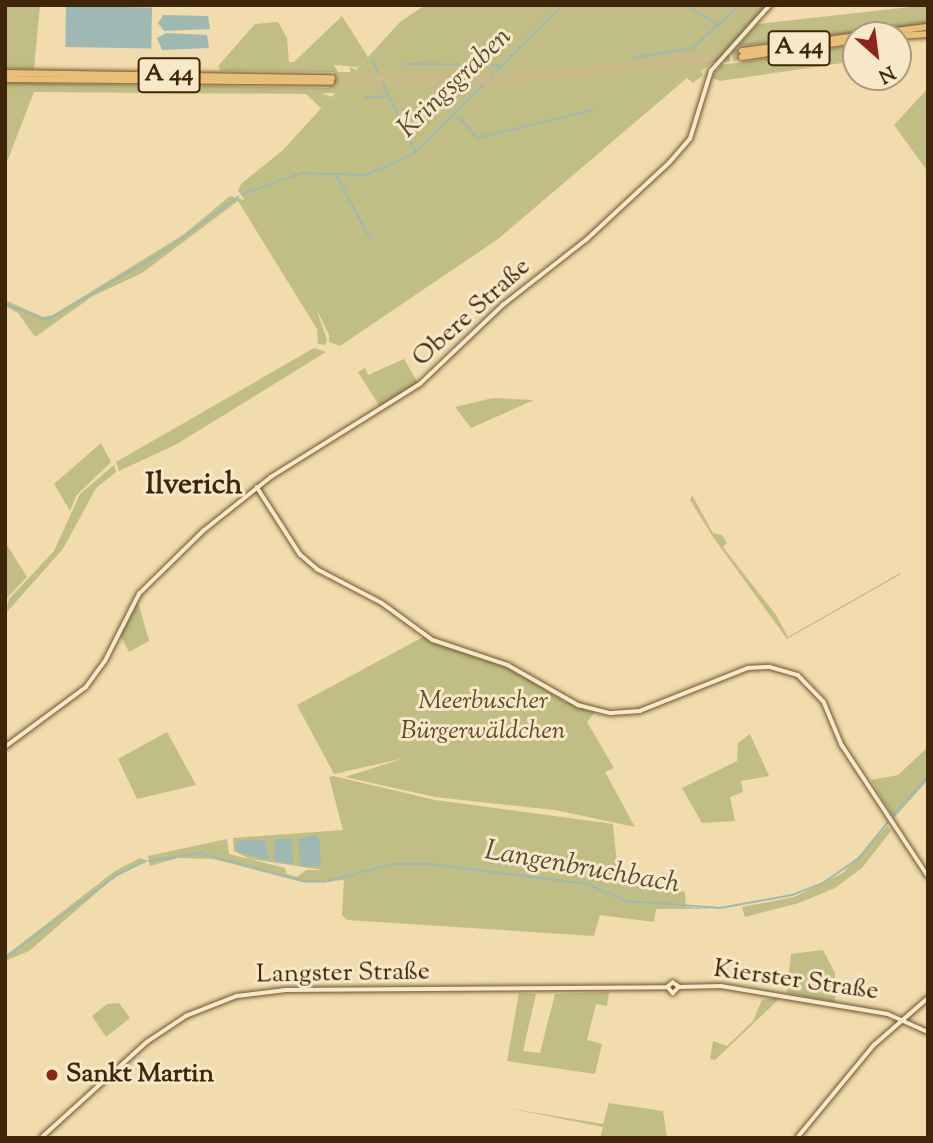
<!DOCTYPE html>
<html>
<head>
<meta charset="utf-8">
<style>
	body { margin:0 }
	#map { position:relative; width:933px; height:1143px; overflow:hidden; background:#f2dbac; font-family:"Sorts Mill Goudy",serif }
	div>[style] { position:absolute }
	.green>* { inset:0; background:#c0be85 }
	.water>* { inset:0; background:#9eb9b3; transform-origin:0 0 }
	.stream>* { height:2px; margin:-1px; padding:0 1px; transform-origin:1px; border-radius:1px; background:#9eb9b3 }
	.highway-tunnel>* { height:6px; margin-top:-3px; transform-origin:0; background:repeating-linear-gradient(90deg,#ceb78b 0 6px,transparent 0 9px) }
	.roads { filter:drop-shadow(0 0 2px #6c5331) drop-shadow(0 0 2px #6c5331) }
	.minor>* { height:3.5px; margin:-1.75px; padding:0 1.75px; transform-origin:1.75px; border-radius:1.75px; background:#f7e8c9 }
	.highway>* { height:6px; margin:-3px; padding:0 3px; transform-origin:3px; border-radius:3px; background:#e9be76 }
	.dots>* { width:19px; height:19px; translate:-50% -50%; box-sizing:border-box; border:4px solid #f7e8c9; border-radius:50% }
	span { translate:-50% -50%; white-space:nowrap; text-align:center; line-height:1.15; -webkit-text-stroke:6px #f7e8c9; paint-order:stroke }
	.shield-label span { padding:2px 5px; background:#f7e8c9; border:2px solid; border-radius:5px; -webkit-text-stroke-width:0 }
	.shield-label { font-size:24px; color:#3f2608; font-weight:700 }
	.street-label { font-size:26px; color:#3f2608 }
	.park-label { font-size:26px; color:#5f4c27; font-style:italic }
	.poi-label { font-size:26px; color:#3f2608; font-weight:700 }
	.left { translate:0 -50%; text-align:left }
	.water-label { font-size:28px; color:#574b33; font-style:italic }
	.quarter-label { font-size:30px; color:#3f2608; font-weight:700 }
	.frame { position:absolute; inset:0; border:7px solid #3f2608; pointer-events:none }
	.north { position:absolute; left:842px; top:21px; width:70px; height:70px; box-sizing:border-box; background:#f7e8c9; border:2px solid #ad9a7c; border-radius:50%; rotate:152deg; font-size:19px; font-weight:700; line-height:28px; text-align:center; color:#3f2608 }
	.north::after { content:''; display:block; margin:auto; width:24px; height:32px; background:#8f2418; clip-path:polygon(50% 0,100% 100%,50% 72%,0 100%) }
</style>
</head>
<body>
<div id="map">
	<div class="green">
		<div style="clip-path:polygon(5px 5px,40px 5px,34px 69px,5px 68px)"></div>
		<div style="clip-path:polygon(425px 5px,769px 5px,721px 57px,701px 71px,703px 75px,693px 83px,687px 78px,498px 239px,340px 346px,329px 342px,329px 335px,316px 308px,327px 340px,325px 345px,318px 344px,317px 329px,238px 201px,142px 273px,93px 296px,35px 337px,18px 313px,5px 306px,5px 300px,43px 317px,53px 315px,183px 235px,230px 196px,245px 200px,238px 191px,241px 184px,283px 150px,400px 22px)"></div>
		<div style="clip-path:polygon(928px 5px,928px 24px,738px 46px,758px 24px)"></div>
		<div style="clip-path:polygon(342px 16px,368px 57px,358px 67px,334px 65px,338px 72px,350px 72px,350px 67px,356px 70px,335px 93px,321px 93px,332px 97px,321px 108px,306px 94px,34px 92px,5px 167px,5px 83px,329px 88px,334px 72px,221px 71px,218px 66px,255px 24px,278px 22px,287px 38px,289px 62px,294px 62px)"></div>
		<div style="clip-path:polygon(856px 45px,856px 61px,720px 81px,712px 78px,721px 65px)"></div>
		<div style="clip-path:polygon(928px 88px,928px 172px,894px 125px)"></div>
		<div style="clip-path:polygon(314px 348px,326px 352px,177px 444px,119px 471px,116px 462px)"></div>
		<div style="clip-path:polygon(404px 359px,418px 383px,380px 407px,358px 372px,365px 368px,368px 375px)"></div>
		<div style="clip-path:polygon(493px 398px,494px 398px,534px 400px,471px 428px,455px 407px)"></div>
		<div style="clip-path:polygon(101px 443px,111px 462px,76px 496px,70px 511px,54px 484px)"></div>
		<div style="clip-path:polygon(114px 465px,116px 472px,96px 488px,63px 549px,5px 614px,9px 599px,54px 551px,80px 494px)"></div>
		<div style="clip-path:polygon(692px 495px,713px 533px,722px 535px,727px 543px,723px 547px,776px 615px,788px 637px,900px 573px,901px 574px,787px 639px,713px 537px,690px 500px)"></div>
		<div style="clip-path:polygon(5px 542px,27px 577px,5px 600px)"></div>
		<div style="clip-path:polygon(138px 602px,149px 641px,129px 652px,120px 635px)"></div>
		<div style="clip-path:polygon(423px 637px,506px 665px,565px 702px,595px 712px,587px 722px,614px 768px,605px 772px,635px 827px,555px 810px,435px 797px,345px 777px,405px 758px,334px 774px,297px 705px)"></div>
		<div style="clip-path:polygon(167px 732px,196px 785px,137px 799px,118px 759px)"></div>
		<div style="clip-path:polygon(750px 734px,769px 776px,741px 781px,743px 792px,730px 797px,735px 821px,702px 823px,682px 788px,737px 761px,738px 743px)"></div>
		<div style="clip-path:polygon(928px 747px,928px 780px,894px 818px,871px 780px,898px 775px)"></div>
		<div style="clip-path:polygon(333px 776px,435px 800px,613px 824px,619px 884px,685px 892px,686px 907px,710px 909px,656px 909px,654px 922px,600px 915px,594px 936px,347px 920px,342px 915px,344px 880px,306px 883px,213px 859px,178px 858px,150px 866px,148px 856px,227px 839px,229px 854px,285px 868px,287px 874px,297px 877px,306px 870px,323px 870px,250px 859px,234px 851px,233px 838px,343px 830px,329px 777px)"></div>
		<div style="clip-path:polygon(887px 826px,891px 831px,862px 868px,835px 888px,799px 903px,745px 917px,742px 907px,794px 897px,843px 873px)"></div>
		<div style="clip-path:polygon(140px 858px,147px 861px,117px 875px,29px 951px,5px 961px,5px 956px,115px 871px)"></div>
		<div style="clip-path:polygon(823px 950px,835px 973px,835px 1002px,787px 993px,791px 954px)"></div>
		<div style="clip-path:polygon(609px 992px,607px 1006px,596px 1004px,587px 1040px,602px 1044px,595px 1074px,507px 1061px,519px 993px,536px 994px,523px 1051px,540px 1053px,555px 994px)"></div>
		<div style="clip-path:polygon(780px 998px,715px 1060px,710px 1059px,713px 1041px,727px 1046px,753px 1021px,762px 1000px)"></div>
		<div style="clip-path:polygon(119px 1003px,130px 1018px,106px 1037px,92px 1016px,107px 1004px)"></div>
		<div style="clip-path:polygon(609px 1103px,663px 1111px,667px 1138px,600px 1138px,603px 1127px,507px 1108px,603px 1124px)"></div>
	</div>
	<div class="water">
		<div style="left:66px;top:6px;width:86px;height:41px;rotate:1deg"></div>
		<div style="clip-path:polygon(163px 15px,208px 16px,210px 29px,164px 31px,158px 23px)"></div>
		<div style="clip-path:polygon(166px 33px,207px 35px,209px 48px,162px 50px,157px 38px)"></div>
		<div style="clip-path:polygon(314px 835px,319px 837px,321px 866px,301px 867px,298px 839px)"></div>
		<div style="clip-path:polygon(275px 839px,292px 839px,293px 865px,274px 861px)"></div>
		<div style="clip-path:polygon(241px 840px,265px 840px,269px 860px,237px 852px,235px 845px)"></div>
	</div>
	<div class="stream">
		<div style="left:686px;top:5px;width:38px;rotate:32deg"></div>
		<div style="left:633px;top:58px;width:60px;rotate:-9.6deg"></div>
		<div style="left:692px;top:48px;width:65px;rotate:-41.3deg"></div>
		<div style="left:372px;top:60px;width:101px;rotate:64.7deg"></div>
		<div style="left:404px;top:64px;width:96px;rotate:0.6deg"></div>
		<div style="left:365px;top:97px;width:23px;rotate:-2deg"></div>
		<div style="left:460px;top:118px;width:26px;rotate:50deg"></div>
		<div style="left:477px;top:138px;width:119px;rotate:-13.6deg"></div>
		<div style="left:337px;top:177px;width:72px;rotate:61.6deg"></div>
		<div style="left:243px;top:194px;width:62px;rotate:-19.9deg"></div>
		<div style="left:301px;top:173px;width:65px;rotate:1.8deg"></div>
		<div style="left:366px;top:175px;width:52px;rotate:-23.6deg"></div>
		<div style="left:414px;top:154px;width:210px;rotate:-45.2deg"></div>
		<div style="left:5px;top:304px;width:45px;rotate:20.9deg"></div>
		<div style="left:47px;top:320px;width:131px;rotate:-30.3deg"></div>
		<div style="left:160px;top:254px;width:97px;rotate:-36.2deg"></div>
		<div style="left:893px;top:815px;width:52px;rotate:-47.4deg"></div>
		<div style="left:149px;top:861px;width:51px;rotate:-9.1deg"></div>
		<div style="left:199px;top:853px;width:108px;rotate:15.1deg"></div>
		<div style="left:303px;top:881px;width:23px;rotate:2deg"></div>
		<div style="left:328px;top:881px;width:67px;rotate:-14.7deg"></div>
		<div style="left:393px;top:864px;width:39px"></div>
		<div style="left:432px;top:864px;width:156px;rotate:7.4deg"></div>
		<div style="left:587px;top:884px;width:43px;rotate:23deg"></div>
		<div style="left:627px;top:901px;width:93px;rotate:4.3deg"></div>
		<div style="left:720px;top:908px;width:73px;rotate:-10.2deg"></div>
		<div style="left:792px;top:895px;width:33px;rotate:-21deg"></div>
		<div style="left:823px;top:883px;width:44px;rotate:-34.8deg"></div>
		<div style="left:859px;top:858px;width:45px;rotate:-51.3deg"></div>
		<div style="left:5px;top:958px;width:139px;rotate:-36.5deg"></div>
		<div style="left:117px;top:875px;width:32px;rotate:-26deg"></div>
	</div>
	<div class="highway-tunnel">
		<div style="left:332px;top:78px;width:221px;rotate:-1deg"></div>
		<div style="left:553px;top:74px;width:190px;rotate:-6.9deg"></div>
		<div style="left:331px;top:82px;width:169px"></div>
		<div style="left:500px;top:82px;width:243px;rotate:-5.9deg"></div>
	</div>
	<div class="roads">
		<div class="minor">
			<div style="left:257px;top:487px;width:80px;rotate:57.3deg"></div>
			<div style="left:300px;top:554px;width:23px;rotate:41deg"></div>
			<div style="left:317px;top:569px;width:73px;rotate:27.6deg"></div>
			<div style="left:382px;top:603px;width:63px;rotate:36deg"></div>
			<div style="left:433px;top:640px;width:79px;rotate:18.4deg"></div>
			<div style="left:508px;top:665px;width:81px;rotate:29.7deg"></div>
			<div style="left:578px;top:705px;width:34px;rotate:14deg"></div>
			<div style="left:611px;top:713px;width:29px;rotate:-4deg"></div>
			<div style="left:640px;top:711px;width:116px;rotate:-21.7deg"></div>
			<div style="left:748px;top:668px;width:22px;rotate:-3deg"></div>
			<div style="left:770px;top:667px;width:29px;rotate:16deg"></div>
			<div style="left:798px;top:675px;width:37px;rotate:46deg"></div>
			<div style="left:824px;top:702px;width:47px;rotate:67.3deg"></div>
			<div style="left:842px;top:745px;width:157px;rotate:56.7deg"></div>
			<div style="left:5px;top:747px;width:101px;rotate:-36.5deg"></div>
			<div style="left:86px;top:687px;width:32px;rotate:-54deg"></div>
			<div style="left:105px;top:661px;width:75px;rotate:-63.1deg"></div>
			<div style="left:139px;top:594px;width:90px;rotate:-44.5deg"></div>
			<div style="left:203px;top:531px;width:87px;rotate:-38.5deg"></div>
			<div style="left:271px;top:477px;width:176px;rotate:-32deg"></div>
			<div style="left:420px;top:384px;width:115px;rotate:-43.6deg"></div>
			<div style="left:503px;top:305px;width:105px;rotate:-38.1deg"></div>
			<div style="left:586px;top:240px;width:113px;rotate:-42.9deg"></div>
			<div style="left:669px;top:163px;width:32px;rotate:-49deg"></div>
			<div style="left:690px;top:139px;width:71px;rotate:-72.8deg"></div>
			<div style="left:711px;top:71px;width:89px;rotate:-48.2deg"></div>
			<div style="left:679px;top:987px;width:7px;rotate:-146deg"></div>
			<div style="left:673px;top:983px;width:6px;rotate:141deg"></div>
			<div style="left:668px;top:987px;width:8px;rotate:50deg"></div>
			<div style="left:673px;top:993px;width:8px;rotate:-45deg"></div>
			<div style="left:679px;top:987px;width:42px;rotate:-1.4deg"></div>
			<div style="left:721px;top:986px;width:169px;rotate:9.5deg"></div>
			<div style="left:888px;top:1014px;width:44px;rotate:24.2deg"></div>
			<div style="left:41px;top:1138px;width:143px;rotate:-42.2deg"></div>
			<div style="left:147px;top:1042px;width:47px;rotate:-33.7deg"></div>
			<div style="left:186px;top:1016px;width:55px;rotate:-21.4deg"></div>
			<div style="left:237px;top:996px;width:49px;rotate:-7deg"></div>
			<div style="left:286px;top:990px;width:382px;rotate:-0.4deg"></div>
			<div style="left:797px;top:1138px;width:121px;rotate:-50.4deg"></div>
			<div style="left:874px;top:1045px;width:72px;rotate:-41deg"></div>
		</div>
		<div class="highway">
			<div style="left:898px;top:36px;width:30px;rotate:-4deg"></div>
			<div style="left:742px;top:51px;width:188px;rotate:-7.4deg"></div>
			<div style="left:742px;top:57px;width:115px;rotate:-8.5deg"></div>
			<div style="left:5px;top:73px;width:327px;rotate:0.9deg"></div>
			<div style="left:5px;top:79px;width:326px;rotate:0.5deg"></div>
		</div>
	</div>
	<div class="dots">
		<div style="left:52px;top:1075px;background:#8f2418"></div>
	</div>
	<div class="shield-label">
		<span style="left:799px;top:48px">A 44</span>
		<span style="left:169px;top:75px">A 44</span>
	</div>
	<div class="street-label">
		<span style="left:472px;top:313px;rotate:-42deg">Obere Straße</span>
		<span style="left:343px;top:974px;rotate:-1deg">Langster Straße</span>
		<span style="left:796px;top:981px;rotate:8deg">Kierster Straße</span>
	</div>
	<div class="park-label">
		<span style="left:483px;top:717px">Meerbuscher<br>Bürgerwäldchen</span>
	</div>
	<div class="poi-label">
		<span class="left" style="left:66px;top:1075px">Sankt Martin</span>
	</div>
	<div class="water-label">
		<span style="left:455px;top:83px;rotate:-44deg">Kringsgraben</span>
		<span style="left:582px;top:868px;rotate:10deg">Langenbruchbach</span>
	</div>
	<div class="quarter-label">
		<span style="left:194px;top:486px">Ilverich</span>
	</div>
	<div class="frame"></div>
	<div class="north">N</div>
</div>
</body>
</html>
